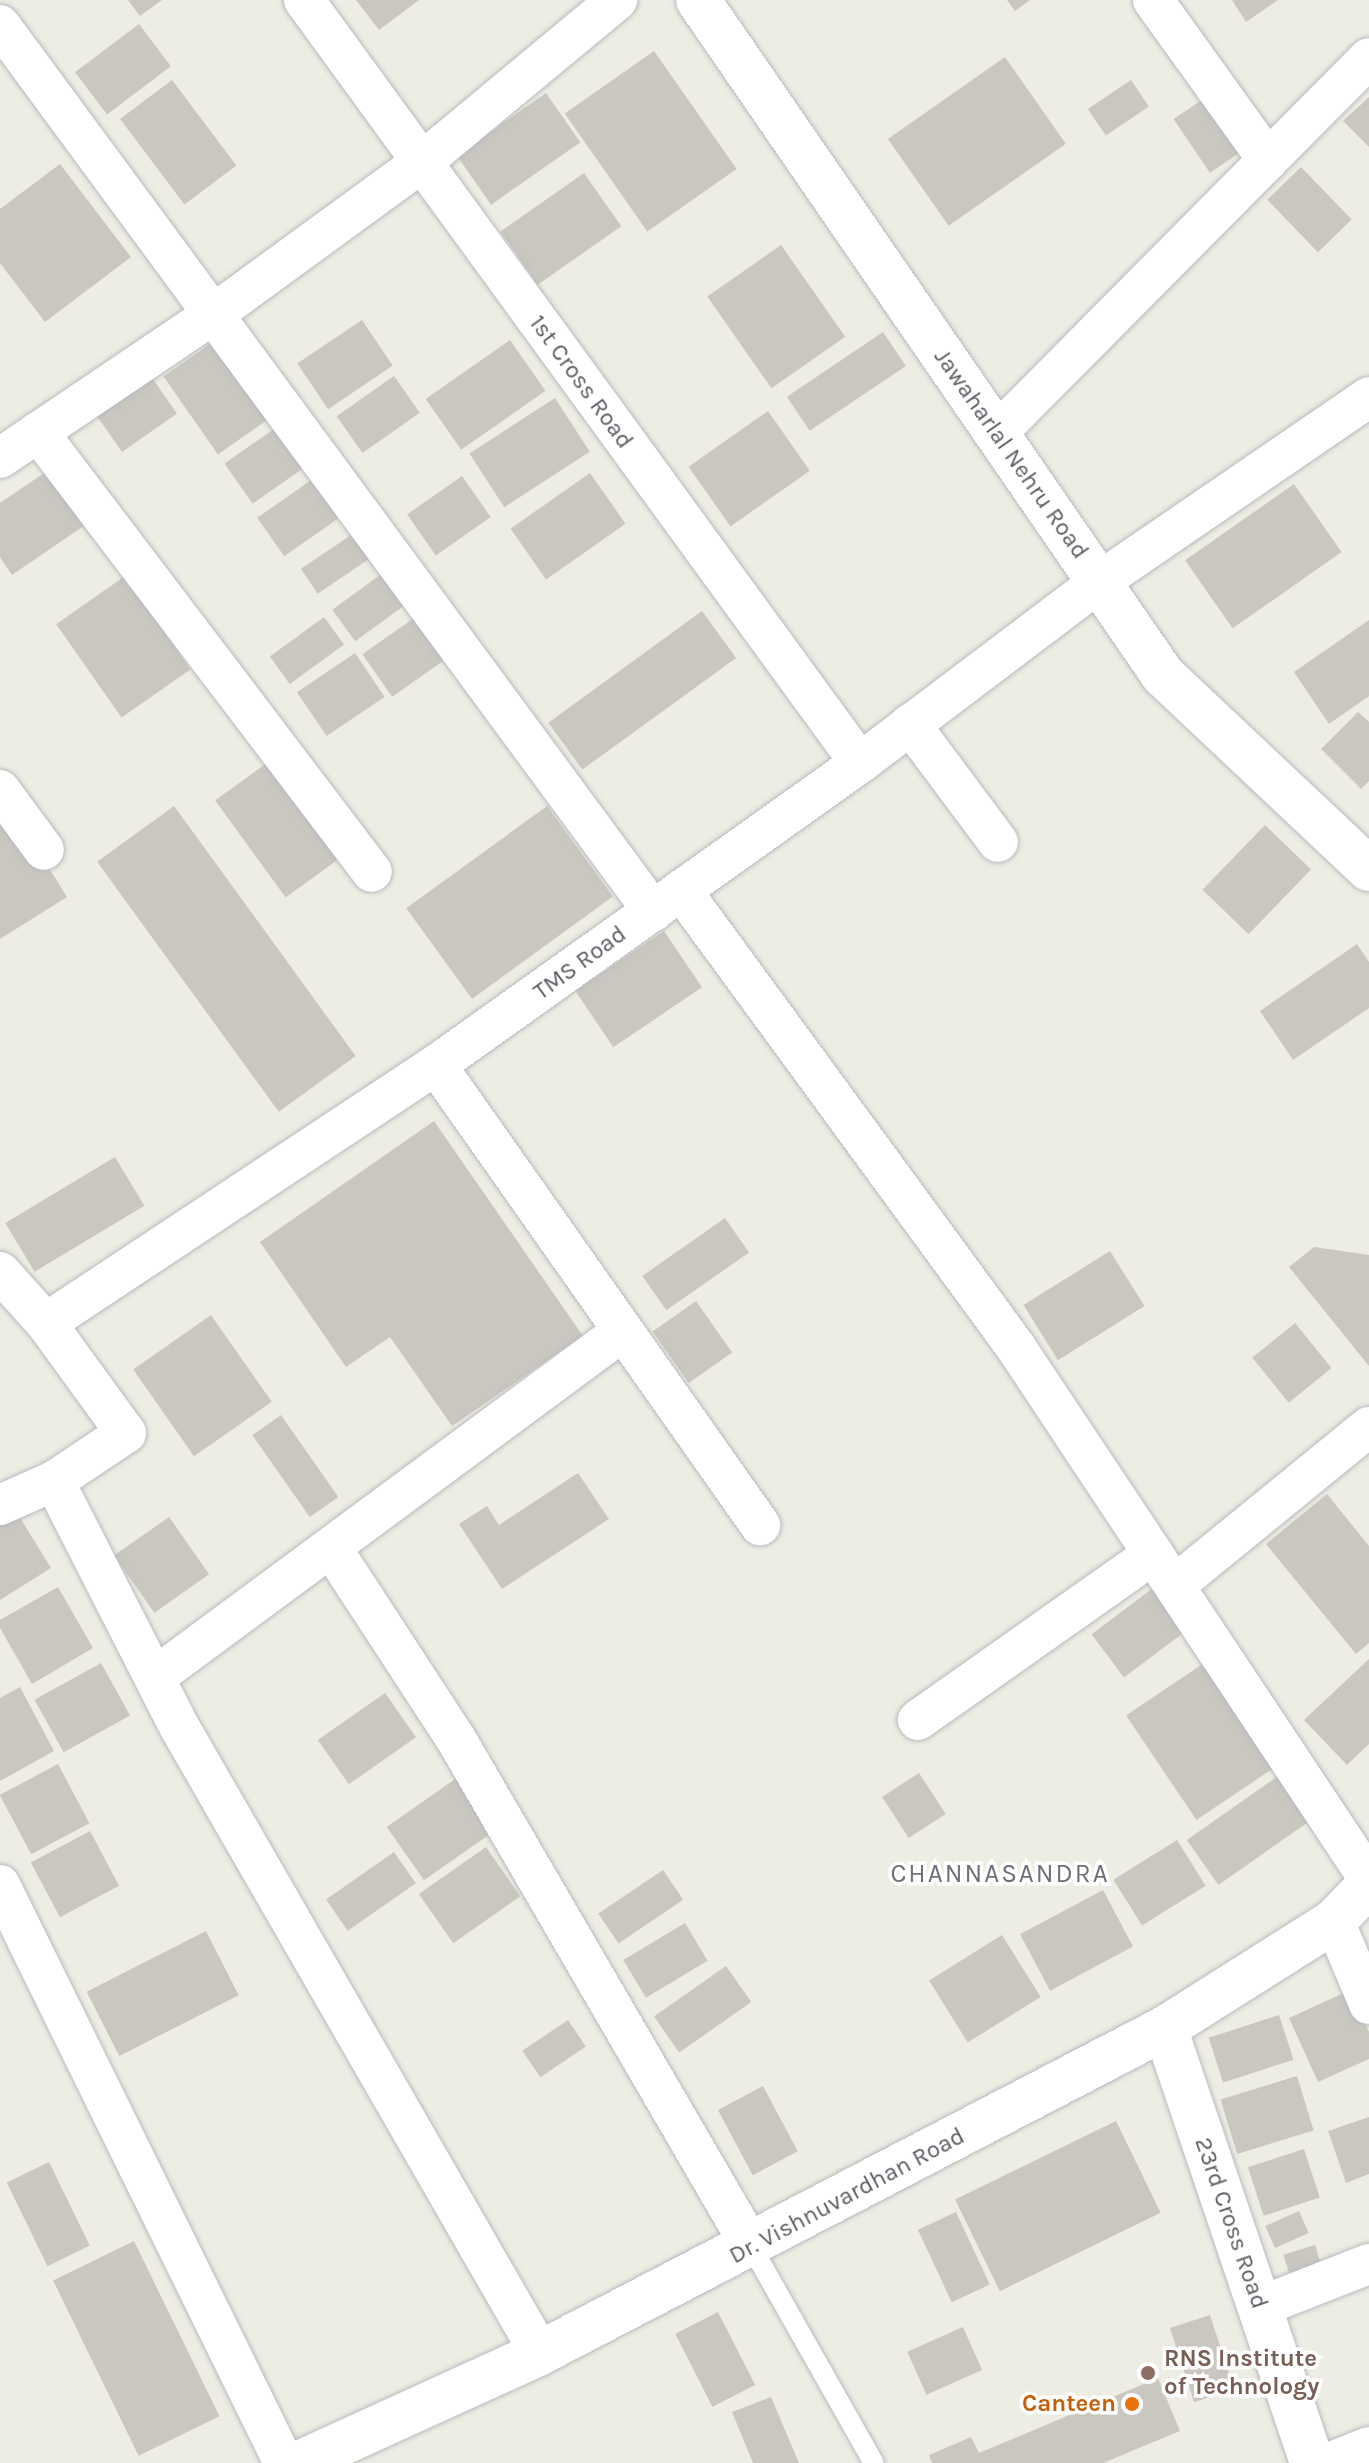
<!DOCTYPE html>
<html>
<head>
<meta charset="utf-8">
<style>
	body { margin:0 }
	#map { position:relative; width:1369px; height:2463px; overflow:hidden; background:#eeede3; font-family:Karla,sans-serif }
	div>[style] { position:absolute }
	.building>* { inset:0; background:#c9c7c0; transform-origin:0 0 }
	.roads { filter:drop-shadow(0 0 2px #b8babf) drop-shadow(0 0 2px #b8babf) }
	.service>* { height:20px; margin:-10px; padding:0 10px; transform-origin:10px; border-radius:10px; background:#fff }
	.minor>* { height:40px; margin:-20px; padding:0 20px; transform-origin:20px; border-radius:20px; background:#fff }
	.tertiary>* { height:44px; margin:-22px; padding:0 22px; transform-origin:22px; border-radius:22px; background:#fff }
	.secondary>* { height:44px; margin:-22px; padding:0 22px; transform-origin:22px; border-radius:22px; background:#fff }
	.dots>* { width:22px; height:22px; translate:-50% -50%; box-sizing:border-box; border:4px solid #fff; border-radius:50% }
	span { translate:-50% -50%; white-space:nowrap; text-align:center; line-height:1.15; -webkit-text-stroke:7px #fff; paint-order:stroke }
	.street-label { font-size:24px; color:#5b5e64 }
	.education-label { font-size:24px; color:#785e54; font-weight:700 }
	.left { translate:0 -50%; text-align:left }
	.food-label { font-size:24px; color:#c56008; font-weight:700 }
	.right { translate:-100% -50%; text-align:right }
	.neighbourhood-label { font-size:26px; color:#6c7076; letter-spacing:2px }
</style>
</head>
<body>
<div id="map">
	<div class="building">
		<div style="clip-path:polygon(128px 0,162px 0,140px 16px)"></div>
		<div style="clip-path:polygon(356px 0,419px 0,379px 30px)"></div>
		<div style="clip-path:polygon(1007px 0,1030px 0,1015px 11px)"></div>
		<div style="clip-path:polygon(1232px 0,1278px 0,1246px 22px)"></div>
		<div style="left:139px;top:24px;width:53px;height:80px;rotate:53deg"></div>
		<div style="left:654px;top:51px;width:144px;height:109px;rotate:55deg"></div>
		<div style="left:1005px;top:57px;width:106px;height:143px;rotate:55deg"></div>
		<div style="left:172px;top:80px;width:107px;height:65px;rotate:53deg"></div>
		<div style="left:1131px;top:80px;width:32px;height:52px;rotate:56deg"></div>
		<div style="left:1215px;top:91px;width:65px;height:50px;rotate:56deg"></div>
		<div style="left:546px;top:93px;width:60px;height:109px;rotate:55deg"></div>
		<div style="clip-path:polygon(1369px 97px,1369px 147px,1343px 121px)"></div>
		<div style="clip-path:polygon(60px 164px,131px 257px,45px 322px,0 263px,0 209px)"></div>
		<div style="left:1301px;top:167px;width:73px;height:47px;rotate:46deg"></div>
		<div style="left:584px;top:173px;width:65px;height:102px;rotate:55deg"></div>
		<div style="left:781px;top:245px;width:112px;height:90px;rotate:55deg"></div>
		<div style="left:362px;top:320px;width:55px;height:78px;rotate:56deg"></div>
		<div style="left:883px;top:332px;width:41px;height:116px;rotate:56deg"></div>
		<div style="left:220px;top:337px;width:95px;height:69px;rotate:55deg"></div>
		<div style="left:510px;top:340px;width:62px;height:103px;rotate:55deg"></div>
		<div style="left:150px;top:375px;width:47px;height:67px;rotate:55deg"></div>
		<div style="left:394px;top:376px;width:45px;height:70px;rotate:55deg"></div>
		<div style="left:555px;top:398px;width:64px;height:102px;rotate:57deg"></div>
		<div style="left:768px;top:411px;width:73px;height:97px;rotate:55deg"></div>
		<div style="left:281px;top:424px;width:49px;height:69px;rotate:55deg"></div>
		<div style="clip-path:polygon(53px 467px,91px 521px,12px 575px,0 557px,0 503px)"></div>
		<div style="left:590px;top:473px;width:62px;height:97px;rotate:55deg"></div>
		<div style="left:317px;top:476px;width:47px;height:73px;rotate:55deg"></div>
		<div style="left:462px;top:476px;width:50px;height:67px;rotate:55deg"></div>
		<div style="left:1294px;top:484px;width:83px;height:133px;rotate:55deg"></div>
		<div style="left:354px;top:533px;width:30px;height:64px;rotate:56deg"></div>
		<div style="left:380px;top:575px;width:39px;height:59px;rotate:54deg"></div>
		<div style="left:125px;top:576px;width:114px;height:84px;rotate:55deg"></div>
		<div style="left:702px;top:611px;width:58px;height:190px;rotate:54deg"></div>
		<div style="left:324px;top:617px;width:34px;height:67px;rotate:54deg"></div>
		<div style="left:414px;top:618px;width:52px;height:63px;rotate:55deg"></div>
		<div style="clip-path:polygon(1369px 620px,1369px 696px,1329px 724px,1294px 672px)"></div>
		<div style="left:355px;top:653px;width:53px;height:70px;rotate:56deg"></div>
		<div style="clip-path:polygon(1358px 712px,1369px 722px,1369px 781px,1361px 789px,1321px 749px)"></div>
		<div style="left:275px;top:757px;width:120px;height:74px;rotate:54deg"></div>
		<div style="left:174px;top:806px;width:309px;height:95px;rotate:54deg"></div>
		<div style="left:547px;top:806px;width:112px;height:174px;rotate:54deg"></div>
		<div style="clip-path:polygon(15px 814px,67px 897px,0 939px,0 823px)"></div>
		<div style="left:1265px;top:825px;width:64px;height:90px;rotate:44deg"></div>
		<div style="left:664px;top:931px;width:68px;height:107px;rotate:56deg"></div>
		<div style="clip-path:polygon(1357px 944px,1369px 962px,1369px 1008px,1293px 1060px,1260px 1011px)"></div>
		<div style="clip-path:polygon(434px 1121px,583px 1336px,452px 1426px,390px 1337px,346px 1367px,260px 1242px)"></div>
		<div style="left:115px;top:1157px;width:57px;height:128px;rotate:59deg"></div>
		<div style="left:725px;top:1218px;width:42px;height:101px;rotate:55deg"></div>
		<div style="clip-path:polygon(1314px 1247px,1369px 1255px,1369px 1366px,1289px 1267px)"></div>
		<div style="left:1110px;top:1251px;width:65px;height:102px;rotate:58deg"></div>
		<div style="left:696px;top:1301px;width:63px;height:53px;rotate:55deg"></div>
		<div style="left:211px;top:1315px;width:106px;height:95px;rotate:55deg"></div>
		<div style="left:1295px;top:1323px;width:58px;height:55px;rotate:51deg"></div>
		<div style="left:281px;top:1415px;width:100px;height:35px;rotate:55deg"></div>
		<div style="clip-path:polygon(578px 1473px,609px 1519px,502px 1589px,459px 1524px,487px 1506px,499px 1525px)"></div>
		<div style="clip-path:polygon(1327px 1494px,1369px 1546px,1369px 1643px,1356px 1654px,1266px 1544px)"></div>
		<div style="clip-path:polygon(16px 1511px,51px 1568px,0 1600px,0 1521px)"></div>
		<div style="left:169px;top:1517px;width:70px;height:67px;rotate:55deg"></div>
		<div style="left:1157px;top:1585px;width:54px;height:82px;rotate:53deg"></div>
		<div style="clip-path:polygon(58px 1587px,93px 1648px,32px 1684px,0 1628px,0 1620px)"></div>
		<div style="clip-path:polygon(1369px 1659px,1369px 1744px,1347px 1765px,1304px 1720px)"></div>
		<div style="left:101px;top:1663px;width:60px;height:76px;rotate:61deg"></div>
		<div style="left:1204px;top:1663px;width:126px;height:94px;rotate:56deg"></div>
		<div style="clip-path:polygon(20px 1687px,54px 1751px,0 1781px,0 1698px)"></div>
		<div style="left:385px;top:1693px;width:54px;height:82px;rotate:55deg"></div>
		<div style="left:58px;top:1764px;width:67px;height:66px;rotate:62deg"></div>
		<div style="left:919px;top:1773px;width:49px;height:44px;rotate:57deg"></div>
		<div style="left:1281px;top:1774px;width:55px;height:115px;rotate:55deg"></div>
		<div style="left:458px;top:1777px;width:65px;height:87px;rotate:55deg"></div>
		<div style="left:90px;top:1831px;width:62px;height:67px;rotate:62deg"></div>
		<div style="left:1177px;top:1840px;width:54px;height:75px;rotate:58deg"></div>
		<div style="left:486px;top:1847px;width:60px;height:82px;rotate:55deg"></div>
		<div style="left:394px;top:1852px;width:38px;height:83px;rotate:55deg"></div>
		<div style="left:663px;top:1870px;width:36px;height:78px;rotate:56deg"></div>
		<div style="left:1103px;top:1890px;width:64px;height:94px;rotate:62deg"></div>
		<div style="left:685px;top:1923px;width:44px;height:72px;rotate:59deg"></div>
		<div style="left:206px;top:1931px;width:72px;height:134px;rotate:63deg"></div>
		<div style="left:1002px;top:1935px;width:73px;height:86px;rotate:58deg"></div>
		<div style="left:726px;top:1966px;width:44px;height:88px;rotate:55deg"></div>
		<div style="clip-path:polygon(1350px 1990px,1369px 2032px,1369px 2059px,1318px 2082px,1289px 2018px)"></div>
		<div style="left:1279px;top:2015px;width:47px;height:74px;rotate:72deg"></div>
		<div style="left:568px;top:2020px;width:32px;height:55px;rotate:56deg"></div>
		<div style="left:1297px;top:2076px;width:57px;height:80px;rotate:73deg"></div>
		<div style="left:763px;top:2086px;width:74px;height:51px;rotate:62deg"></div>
		<div style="clip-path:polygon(1369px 2117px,1369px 2174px,1346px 2183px,1328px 2131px)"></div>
		<div style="left:1116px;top:2121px;width:102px;height:179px;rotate:64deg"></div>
		<div style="left:1304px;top:2149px;width:51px;height:59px;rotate:72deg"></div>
		<div style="left:49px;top:2162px;width:93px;height:47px;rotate:64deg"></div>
		<div style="left:1299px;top:2211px;width:24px;height:37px;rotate:66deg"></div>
		<div style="left:956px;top:2212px;width:80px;height:42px;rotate:65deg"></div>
		<div style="left:134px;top:2241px;width:195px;height:90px;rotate:64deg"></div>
		<div style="left:1315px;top:2245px;width:27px;height:33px;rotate:73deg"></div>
		<div style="left:718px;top:2312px;width:82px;height:48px;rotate:63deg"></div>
		<div style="left:1210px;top:2315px;width:78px;height:42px;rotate:72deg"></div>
		<div style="left:963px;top:2327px;width:47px;height:61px;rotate:66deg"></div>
		<div style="clip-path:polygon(1158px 2378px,1180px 2431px,1103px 2463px,932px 2463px,929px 2455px,971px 2437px,979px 2453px)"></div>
		<div style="clip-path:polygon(771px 2397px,799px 2463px,753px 2463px,732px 2412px)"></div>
	</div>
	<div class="roads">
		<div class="service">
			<div style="left:751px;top:2246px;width:249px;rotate:60.5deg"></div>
		</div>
		<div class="minor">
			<div style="left:304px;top:0;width:944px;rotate:53.92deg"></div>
			<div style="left:1153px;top:0;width:197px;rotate:54.3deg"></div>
			<div style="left:0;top:25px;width:1101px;rotate:53.61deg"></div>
			<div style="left:38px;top:432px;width:552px;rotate:52.8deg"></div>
			<div style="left:997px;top:433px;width:528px;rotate:-45.23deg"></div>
			<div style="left:0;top:458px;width:259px;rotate:-34deg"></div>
			<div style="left:215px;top:313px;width:256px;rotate:-36.1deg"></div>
			<div style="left:422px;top:162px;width:254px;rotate:-39.7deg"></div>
			<div style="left:910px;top:724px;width:147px;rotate:53.3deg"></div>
			<div style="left:0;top:790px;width:74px;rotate:53.7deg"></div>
			<div style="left:681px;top:890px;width:565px;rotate:53.78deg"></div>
			<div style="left:1015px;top:1346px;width:640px;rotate:56.41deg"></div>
			<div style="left:436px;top:1065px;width:563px;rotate:54.84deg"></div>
			<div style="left:0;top:1272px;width:69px;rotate:48deg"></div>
			<div style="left:46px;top:1323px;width:136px;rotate:54deg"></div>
			<div style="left:126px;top:1433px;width:87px;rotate:146.3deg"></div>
			<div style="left:54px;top:1481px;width:59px;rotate:156deg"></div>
			<div style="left:46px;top:1323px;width:468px;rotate:-33.5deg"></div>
			<div style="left:436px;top:1065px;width:521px;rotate:-35.46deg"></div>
			<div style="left:860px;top:763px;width:300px;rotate:-37.1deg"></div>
			<div style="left:1099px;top:582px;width:327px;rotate:-34.4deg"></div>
			<div style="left:54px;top:1481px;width:277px;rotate:63deg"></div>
			<div style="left:180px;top:1728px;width:721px;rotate:60.06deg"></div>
			<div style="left:332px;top:1549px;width:227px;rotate:56.9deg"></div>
			<div style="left:456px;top:1739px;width:587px;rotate:59.81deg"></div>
			<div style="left:1175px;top:1585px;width:250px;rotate:-39.2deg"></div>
			<div style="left:155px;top:1677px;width:582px;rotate:-36.48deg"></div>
			<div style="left:918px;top:1720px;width:288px;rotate:-35.2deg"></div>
			<div style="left:0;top:1885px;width:644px;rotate:63.83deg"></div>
			<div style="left:1334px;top:1921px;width:90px;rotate:67.1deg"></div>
			<div style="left:1259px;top:2307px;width:118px;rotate:-21.4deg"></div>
			<div style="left:1329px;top:2463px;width:43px;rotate:-21.8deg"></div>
		</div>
		<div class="tertiary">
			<div style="left:698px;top:0;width:820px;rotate:55.44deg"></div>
			<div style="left:1163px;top:675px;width:283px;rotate:43.3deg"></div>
			<div style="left:1165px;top:2028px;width:459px;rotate:71.3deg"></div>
		</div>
		<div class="secondary">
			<div style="left:299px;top:2463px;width:265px;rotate:-24.5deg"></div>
			<div style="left:540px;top:2353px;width:704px;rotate:-27.47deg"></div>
			<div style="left:1165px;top:2028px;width:200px;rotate:-32.3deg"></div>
			<div style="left:1334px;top:1921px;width:50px;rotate:-45.8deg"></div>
		</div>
	</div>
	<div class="dots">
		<div style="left:1148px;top:2373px;background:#8d6e63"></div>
		<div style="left:1132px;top:2404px;background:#e8710a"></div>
	</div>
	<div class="street-label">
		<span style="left:581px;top:382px;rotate:54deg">1st Cross Road</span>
		<span style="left:1011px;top:454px;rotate:55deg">Jawaharlal Nehru Road</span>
		<span style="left:580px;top:963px;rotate:-36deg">TMS Road</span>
		<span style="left:847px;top:2196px;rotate:-28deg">Dr. Vishnuvardhan Road</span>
		<span style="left:1231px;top:2223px;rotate:71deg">23rd Cross Road</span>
	</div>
	<div class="education-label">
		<span class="left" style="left:1164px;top:2373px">RNS Institute<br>of Technology</span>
	</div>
	<div class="food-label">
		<span class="right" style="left:1116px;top:2404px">Canteen</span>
	</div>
	<div class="neighbourhood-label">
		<span style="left:1000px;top:1874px">CHANNASANDRA</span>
	</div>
</div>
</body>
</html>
